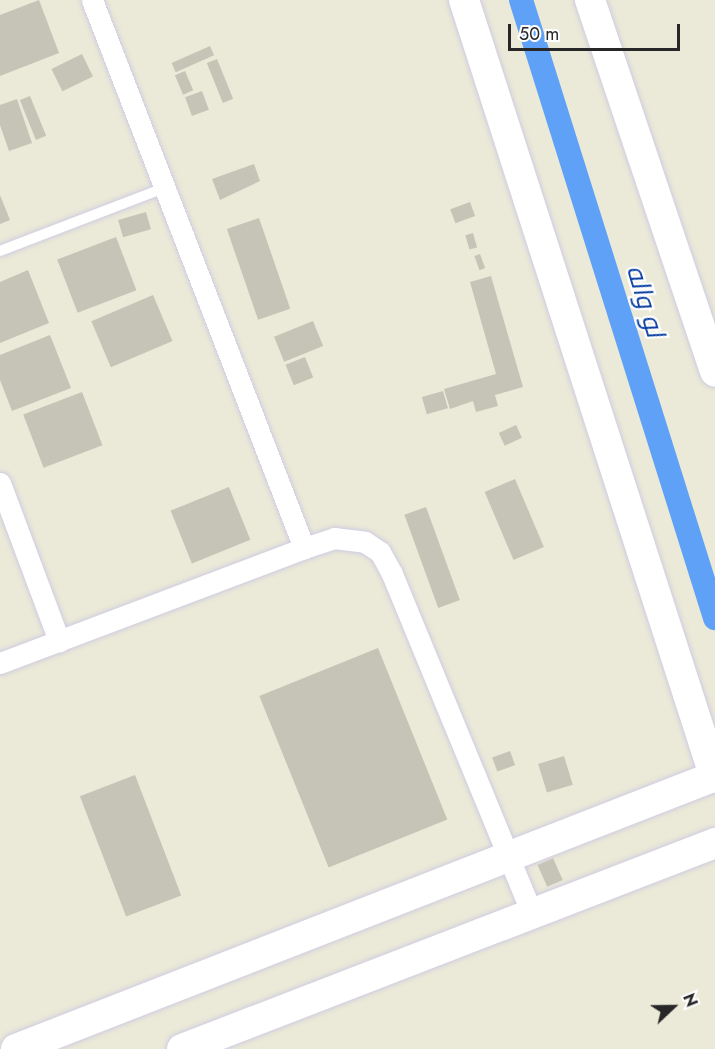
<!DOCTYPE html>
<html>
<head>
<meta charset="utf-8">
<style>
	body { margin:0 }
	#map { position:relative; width:715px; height:1049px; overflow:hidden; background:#ebe9d7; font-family:Jost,Cairo,sans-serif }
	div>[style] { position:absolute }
	.canal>* { height:24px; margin:-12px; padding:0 12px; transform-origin:12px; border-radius:12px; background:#5fa1f7 }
	.building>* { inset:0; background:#c6c4b7; transform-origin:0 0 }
	.roads { filter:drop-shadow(0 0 2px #cecce2) drop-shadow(0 0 2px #cecce2) }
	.lane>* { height:10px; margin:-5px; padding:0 5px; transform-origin:5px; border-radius:5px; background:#fff }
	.street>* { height:21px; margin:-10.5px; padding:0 10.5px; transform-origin:10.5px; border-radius:10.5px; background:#fff }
	.secondary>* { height:30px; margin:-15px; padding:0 15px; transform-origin:15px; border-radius:15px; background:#fff }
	span { translate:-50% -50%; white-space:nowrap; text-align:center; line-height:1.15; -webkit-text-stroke:4.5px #fff; paint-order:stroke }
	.water-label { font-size:26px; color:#033a9f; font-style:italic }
	.north { position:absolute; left:643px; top:977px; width:60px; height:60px; -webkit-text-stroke:4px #fff; paint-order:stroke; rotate:68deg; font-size:16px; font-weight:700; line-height:24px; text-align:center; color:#272727 }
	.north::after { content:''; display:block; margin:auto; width:21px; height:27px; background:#272727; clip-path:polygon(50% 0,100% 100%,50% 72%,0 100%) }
	.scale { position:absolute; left:508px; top:24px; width:172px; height:27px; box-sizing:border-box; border:3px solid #272727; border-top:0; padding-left:8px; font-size:18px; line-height:21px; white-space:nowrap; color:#272727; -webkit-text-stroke:4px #fff; paint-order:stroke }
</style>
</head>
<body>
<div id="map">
	<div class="canal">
		<div style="left:521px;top:0;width:648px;rotate:72.57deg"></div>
	</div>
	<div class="building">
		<div style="clip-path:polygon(39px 0,59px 53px,0 76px,0 15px)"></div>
		<div style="left:210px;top:46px;width:10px;height:42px;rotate:66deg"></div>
		<div style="left:82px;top:54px;width:25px;height:34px;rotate:64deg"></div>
		<div style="left:217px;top:59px;width:43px;height:11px;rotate:68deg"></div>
		<div style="left:185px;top:71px;width:21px;height:11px;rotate:67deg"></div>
		<div style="left:202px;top:91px;width:20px;height:18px;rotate:70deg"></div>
		<div style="left:30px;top:96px;width:43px;height:11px;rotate:68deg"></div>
		<div style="clip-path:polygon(17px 99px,32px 143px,9px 151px,0 125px,0 105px)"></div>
		<div style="clip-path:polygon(254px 164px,260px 181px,220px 200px,212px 179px)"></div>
		<div style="clip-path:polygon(0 195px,10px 220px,0 224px)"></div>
		<div style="left:470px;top:202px;width:15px;height:21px;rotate:70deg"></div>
		<div style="left:146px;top:212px;width:18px;height:29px;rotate:74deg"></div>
		<div style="left:259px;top:218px;width:96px;height:34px;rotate:71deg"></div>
		<div style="left:473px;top:233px;width:15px;height:8px;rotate:74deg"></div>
		<div style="left:116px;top:237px;width:57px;height:63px;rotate:69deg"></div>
		<div style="left:480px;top:254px;width:15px;height:6px;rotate:70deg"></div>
		<div style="clip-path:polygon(28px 270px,49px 323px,0 343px,0 282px)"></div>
		<div style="clip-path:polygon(491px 276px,523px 387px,495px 395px,498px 406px,476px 412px,473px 401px,450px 409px,444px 389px,496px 374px,470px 282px)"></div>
		<div style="left:153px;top:295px;width:50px;height:67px;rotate:67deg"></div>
		<div style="left:313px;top:321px;width:27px;height:42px;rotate:68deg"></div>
		<div style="clip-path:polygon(50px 335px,71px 388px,12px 411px,0 380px,0 355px)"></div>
		<div style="left:305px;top:357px;width:22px;height:21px;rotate:68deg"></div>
		<div style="left:443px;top:391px;width:18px;height:22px;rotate:74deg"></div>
		<div style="left:82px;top:392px;width:57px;height:63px;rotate:69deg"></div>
		<div style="left:516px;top:425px;width:14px;height:19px;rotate:65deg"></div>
		<div style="left:515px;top:479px;width:74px;height:33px;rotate:67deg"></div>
		<div style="left:229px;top:487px;width:57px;height:63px;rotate:68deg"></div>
		<div style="left:426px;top:507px;width:99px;height:23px;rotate:70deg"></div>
		<div style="left:378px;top:648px;width:185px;height:128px;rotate:68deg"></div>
		<div style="left:510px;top:751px;width:15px;height:19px;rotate:70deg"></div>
		<div style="left:564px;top:756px;width:30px;height:27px;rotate:73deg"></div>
		<div style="left:135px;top:775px;width:129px;height:59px;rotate:69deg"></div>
		<div style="left:553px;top:858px;width:24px;height:17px;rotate:66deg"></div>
	</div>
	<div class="roads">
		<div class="lane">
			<div style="left:0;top:251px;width:176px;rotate:-21deg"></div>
		</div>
		<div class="street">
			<div style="left:92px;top:0;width:588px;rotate:68.85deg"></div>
			<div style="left:0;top:483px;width:169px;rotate:69.5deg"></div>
			<div style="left:0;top:663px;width:325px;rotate:-20.7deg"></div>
			<div style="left:304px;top:548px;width:32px;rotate:-18deg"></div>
			<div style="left:334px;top:538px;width:31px;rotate:7deg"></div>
			<div style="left:365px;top:542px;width:18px;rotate:34deg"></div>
			<div style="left:380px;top:552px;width:25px;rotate:61deg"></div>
			<div style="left:392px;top:574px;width:368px;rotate:67.6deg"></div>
		</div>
		<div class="secondary">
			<div style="left:464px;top:0;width:817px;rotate:72.12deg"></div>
			<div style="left:590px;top:0;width:392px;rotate:71.4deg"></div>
			<div style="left:16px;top:1049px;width:750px;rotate:-21.33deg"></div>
			<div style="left:182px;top:1049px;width:571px;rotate:-21.13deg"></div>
		</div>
	</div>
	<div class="water-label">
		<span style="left:645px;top:301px;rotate:73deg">لو واله</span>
	</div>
	<div class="north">N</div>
	<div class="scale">50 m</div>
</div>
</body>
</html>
